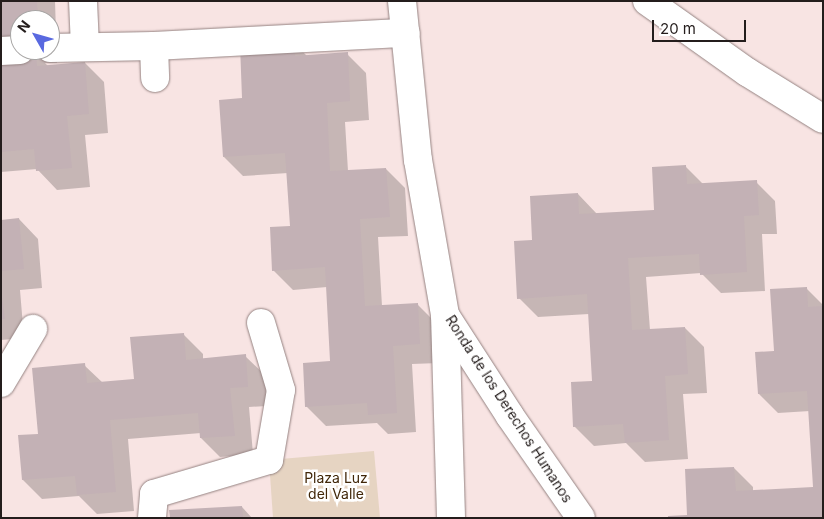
<!DOCTYPE html>
<html>
<head>
<meta charset="utf-8">
<style>
	body { margin:0 }
	#map { position:relative; width:824px; height:519px; overflow:hidden; background:#f8e4e3; font-family:Inter,sans-serif }
	div>[style] { position:absolute }
	.green>* { inset:0; background:#e6d4c2 }
	.shadow>* { inset:0; background:#0003 }
	.building>* { inset:0; background:#c3b1b5 }
	.roads { filter:drop-shadow(0 0 1px #958382) drop-shadow(0 0 1px #958382) }
	.minor>* { height:28px; margin:-14px; padding:0 14px; transform-origin:14px; border-radius:14px; background:#fff }
	span { translate:-50% -50%; white-space:nowrap; text-align:center; line-height:1.15; -webkit-text-stroke:5px #fff; paint-order:stroke }
	.street-label { font-size:14px; color:#241d1c }
	.park-label { font-size:14px; color:#412709 }
	.frame { position:absolute; inset:0; border:2px solid #241d1c; pointer-events:none }
	.north { position:absolute; left:10px; top:10px; width:50px; height:50px; box-sizing:border-box; background:#fff; border:1px solid #a7a5a4; border-radius:50%; rotate:308deg; font-size:14px; font-weight:700; line-height:20px; text-align:center; color:#241d1c }
	.north::after { content:''; display:block; margin:auto; width:18px; height:22px; background:#5969e0; clip-path:polygon(50% 0,100% 100%,50% 72%,0 100%) }
	.scale { position:absolute; left:652px; top:20px; width:94px; height:22px; box-sizing:border-box; border:2px solid #241d1c; border-top:0; padding-left:6px; font-size:15px; line-height:18px; white-space:nowrap; color:#241d1c; -webkit-text-stroke:4px #fff; paint-order:stroke }
</style>
</head>
<body>
<div id="map">
	<div class="green">
		<div style="clip-path:polygon(374px 451px,380px 518px,273px 518px,269px 460px)"></div>
	</div>
	<div class="shadow">
		<div style="clip-path:polygon(evenodd,1px 1px,55px 1px,57px 63px,45px 63px,48px 66px,85px 63px,104px 82px,108px 133px,85px 135px,90px 187px,57px 190px,37px 169px,1px 172px,1px 1px,20px 20px,50px 20px,50px 50px,20px 50px,20px 20px)"></div>
		<div style="clip-path:polygon(294px 43px,307px 56px,347px 54px,366px 73px,369px 120px,345px 122px,348px 171px,386px 169px,405px 188px,408px 236px,378px 237px,382px 306px,417px 304px,436px 323px,439px 363px,412px 364px,416px 432px,388px 434px,377px 423px,326px 426px,306px 406px,332px 363px,327px 287px,293px 290px,273px 270px,291px 228px,288px 173px,243px 176px,224px 157px,244px 99px)"></div>
		<div style="clip-path:polygon(685px 166px,704px 185px,756px 182px,775px 201px,777px 234px,762px 234px,765px 291px,721px 293px,701px 273px,646px 277px,650px 330px,685px 328px,704px 347px,707px 393px,683px 394px,688px 459px,645px 462px,626px 443px,594px 446px,574px 426px,593px 382px,589px 314px,538px 317px,519px 298px,533px 241px,578px 194px,597px 214px,656px 211px)"></div>
		<div style="clip-path:polygon(19px 219px,38px 239px,42px 288px,20px 290px,24px 338px,1px 340px,1px 221px)"></div>
		<div style="clip-path:polygon(806px 288px,823px 305px,823px 518px,689px 516px,734px 468px,753px 487px,753px 492px,814px 488px,810px 411px,778px 413px,759px 394px,775px 352px)"></div>
		<div style="clip-path:polygon(183px 334px,203px 354px,203px 359px,245px 356px,265px 375px,267px 406px,249px 407px,253px 454px,220px 457px,201px 438px,201px 433px,128px 439px,134px 511px,97px 514px,79px 496px,42px 499px,23px 480px,39px 435px,84px 365px,103px 383px,135px 381px)"></div>
		<div style="clip-path:polygon(242px 507px,252px 518px,171px 518px)"></div>
	</div>
	<div class="building">
		<div style="clip-path:polygon(1px 1px,37px 1px,38px 20px,20px 20px,20px 44px,1px 45px)"></div>
		<div style="clip-path:polygon(294px 42px,295px 56px,348px 52px,350px 101px,327px 103px,330px 171px,386px 168px,390px 217px,360px 219px,365px 306px,418px 303px,420px 344px,393px 346px,397px 413px,368px 415px,367px 403px,305px 407px,303px 363px,330px 361px,325px 267px,272px 271px,270px 227px,290px 226px,285px 153px,223px 157px,219px 100px,242px 98px,240px 45px)"></div>
		<div style="clip-path:polygon(36px 52px,37px 66px,85px 62px,89px 114px,67px 116px,72px 168px,36px 171px,34px 149px,1px 152px,1px 55px)"></div>
		<div style="clip-path:polygon(686px 165px,687px 184px,757px 180px,759px 215px,744px 216px,747px 272px,700px 275px,699px 254px,628px 258px,632px 330px,685px 327px,688px 374px,665px 376px,669px 440px,625px 443px,623px 424px,573px 427px,571px 382px,592px 381px,587px 294px,517px 299px,514px 241px,532px 240px,530px 196px,578px 193px,579px 214px,654px 210px,652px 167px)"></div>
		<div style="clip-path:polygon(19px 218px,24px 269px,1px 271px,1px 220px)"></div>
		<div style="clip-path:polygon(807px 287px,808px 307px,823px 306px,823px 518px,668px 518px,668px 516px,687px 515px,685px 469px,734px 467px,736px 491px,813px 487px,807px 391px,758px 394px,755px 352px,774px 351px,770px 289px)"></div>
		<div style="clip-path:polygon(1px 290px,5px 319px,1px 319px)"></div>
		<div style="clip-path:polygon(184px 333px,186px 360px,246px 354px,248px 387px,230px 388px,235px 436px,200px 438px,198px 413px,110px 420px,116px 492px,77px 495px,75px 476px,22px 480px,18px 435px,38px 434px,32px 368px,85px 363px,87px 383px,134px 379px,130px 337px)"></div>
		<div style="clip-path:polygon(242px 506px,243px 518px,170px 518px,169px 510px)"></div>
	</div>
	<div class="roads">
		<div class="minor">
			<div style="left:83px;top:1px;width:46px;rotate:87.5deg"></div>
			<div style="left:402px;top:1px;width:160px;rotate:84.3deg"></div>
			<div style="left:418px;top:160px;width:157px;rotate:80.1deg"></div>
			<div style="left:445px;top:315px;width:120px;rotate:57.2deg"></div>
			<div style="left:510px;top:416px;width:124px;rotate:55.2deg"></div>
			<div style="left:647px;top:1px;width:123px;rotate:35.4deg"></div>
			<div style="left:747px;top:72px;width:89px;rotate:31.7deg"></div>
			<div style="left:154px;top:46px;width:32px;rotate:88deg"></div>
			<div style="left:50px;top:48px;width:104px;rotate:-1.1deg"></div>
			<div style="left:154px;top:46px;width:252px;rotate:-3deg"></div>
			<div style="left:1px;top:51px;width:19px;rotate:-3deg"></div>
			<div style="left:445px;top:315px;width:203px;rotate:88.3deg"></div>
			<div style="left:1px;top:383px;width:63px;rotate:-59.3deg"></div>
			<div style="left:152px;top:518px;width:24px;rotate:-85deg"></div>
			<div style="left:154px;top:494px;width:120px;rotate:-16.5deg"></div>
			<div style="left:269px;top:460px;width:71px;rotate:-80.3deg"></div>
			<div style="left:281px;top:390px;width:70px;rotate:-106.6deg"></div>
		</div>
	</div>
	<div class="street-label">
		<span style="left:509px;top:409px;rotate:57deg">Ronda de los Derechos Humanos</span>
	</div>
	<div class="park-label">
		<span style="left:336px;top:486px">Plaza Luz<br>del Valle</span>
	</div>
	<div class="frame"></div>
	<div class="north">N</div>
	<div class="scale">20 m</div>
</div>
</body>
</html>
